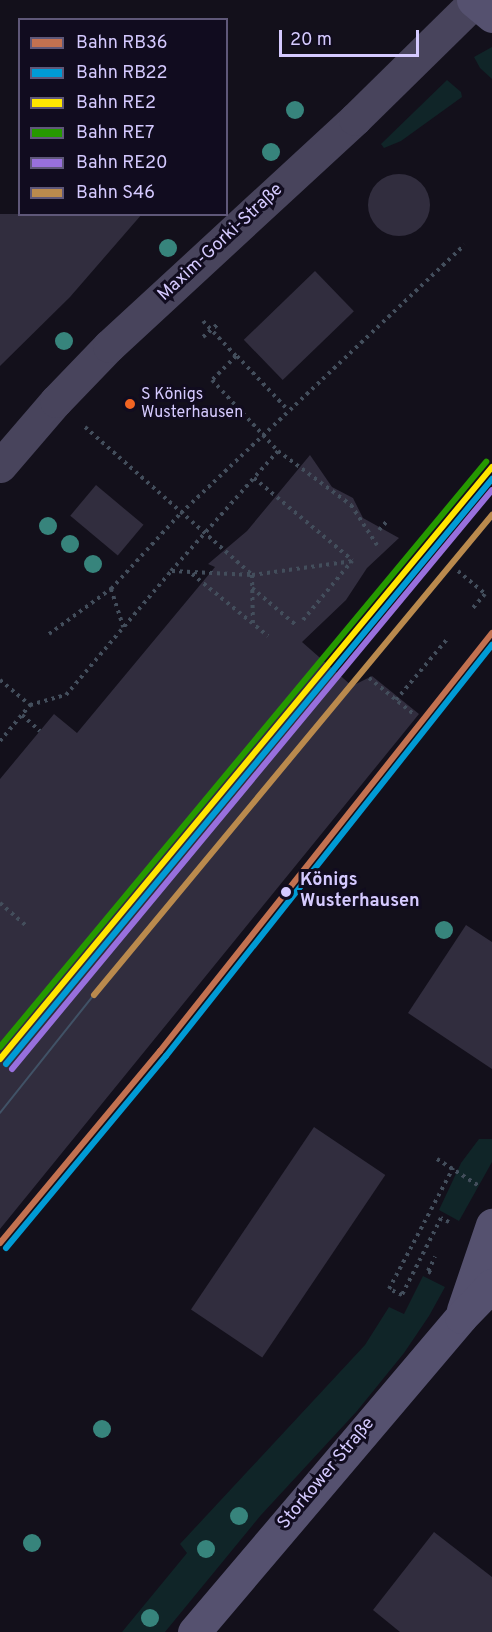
<!DOCTYPE html>
<html>
<head>
<meta charset="utf-8">
<style>
	body { margin:0 }
	#map { position:relative; width:492px; height:1632px; overflow:hidden; background:#13101b; font-family:Overpass,sans-serif }
	div>[style] { position:absolute }
	.green>* { inset:0; background:#102528 }
	.building>* { inset:0; background:#312d3e; transform-origin:0 0 }
	.round { border-radius:50% }
	.path>* { height:4px; margin-top:-2px; transform-origin:0; background:repeating-linear-gradient(90deg,#434e5c 0 3px,transparent 0 7.5px) }
	.street>* { height:33px; margin:-16.5px; padding:0 16.5px; transform-origin:16.5px; border-radius:16.5px; background:#48445c }
	.secondary>* { height:33px; margin:-16.5px; padding:0 16.5px; transform-origin:16.5px; border-radius:16.5px; background:#55516f }
	.tram>* { height:1.5px; margin:-0.75px; padding:0 0.75px; transform-origin:0.75px; border-radius:0.75px; background:#415266 }
	.rail-1>* { height:6px; margin:-3px; padding:0 3px; transform-origin:3px; border-radius:3px; background:#c27150 }
	.rail-2>* { height:6px; margin:-3px; padding:0 3px; transform-origin:3px; border-radius:3px; background:#009bd5 }
	.rail-3>* { height:6px; margin:-3px; padding:0 3px; transform-origin:3px; border-radius:3px; background:#ffe600 }
	.rail-4>* { height:6px; margin:-3px; padding:0 3px; transform-origin:3px; border-radius:3px; background:#269900 }
	.rail-5>* { height:6px; margin:-3px; padding:0 3px; transform-origin:3px; border-radius:3px; background:#9870dd }
	.rail-6>* { height:6px; margin:-3px; padding:0 3px; transform-origin:3px; border-radius:3px; background:#ba8a4d }
	.trees>* { width:18px; height:18px; margin:-9px; border-radius:50%; background:#37847c }
	.dots>* { width:16px; height:16px; translate:-50% -50%; box-sizing:border-box; border:3px solid #110c1f; border-radius:50% }
	span { translate:-50% -50%; white-space:nowrap; text-align:center; line-height:1.15; -webkit-text-stroke:6px #110c1f; paint-order:stroke }
	.bus-label { font-size:16px; color:#d5caff }
	.left { translate:0 -50%; text-align:left }
	.street-label { font-size:18px; color:#d5caff }
	.stop-label { font-size:18px; color:#d5caff; font-weight:700 }
	.legend { position:absolute; left:18px; top:18px; width:210px; height:198px; box-sizing:border-box; background:#110c1f; border:2px solid #5f5879; margin:0; padding:8px 10px; list-style:none; font-size:18px; color:#d5caff }
	.legend li { display:flex; align-items:center; gap:12px; height:30px }
	.legend b { width:30px; border:2px solid #5f5879 }
	.scale { position:absolute; left:279px; top:30px; width:140px; height:27px; box-sizing:border-box; border:3px solid #d5caff; border-top:0; padding-left:8px; font-size:18px; line-height:21px; white-space:nowrap; color:#d5caff; -webkit-text-stroke:4px #110c1f; paint-order:stroke }
</style>
</head>
<body>
<div id="map">
	<div class="green">
		<div style="clip-path:polygon(492px 47px,492px 79px,480px 68px,474px 57px)"></div>
		<div style="clip-path:polygon(447px 80px,461px 92px,462px 97px,401px 141px,384px 148px,381px 144px)"></div>
		<div style="clip-path:polygon(479px 1139px,492px 1139px,492px 1162px,459px 1221px,439px 1210px,461px 1163px)"></div>
		<div style="clip-path:polygon(423px 1276px,445px 1287px,429px 1316px,404px 1353px,357px 1411px,261px 1515px,165px 1632px,122px 1632px,187px 1553px,180px 1544px,365px 1345px,389px 1307px,404px 1314px)"></div>
	</div>
	<div class="building">
		<div class="round" style="left:368px;top:174px;width:62px;height:62px"></div>
		<div style="clip-path:polygon(0 214px,142px 214px,70px 297px,0 366px)"></div>
		<div style="left:315px;top:271px;width:56px;height:99px;rotate:46deg"></div>
		<div style="clip-path:polygon(310px 455px,332px 487px,353px 498px,363px 518px,399px 538px,367px 568px,346px 600px,302px 642px,352px 686px,372px 676px,419px 714px,0 1229px,0 779px,54px 714px,77px 733px,215px 567px,208px 564px,247px 531px)"></div>
		<div style="left:96px;top:485px;width:62px;height:40px;rotate:40deg"></div>
		<div style="clip-path:polygon(466px 925px,492px 942px,492px 1069px,408px 1013px)"></div>
		<div style="left:314px;top:1127px;width:86px;height:220px;rotate:34deg"></div>
		<div style="clip-path:polygon(434px 1532px,492px 1577px,492px 1632px,400px 1632px,373px 1610px)"></div>
	</div>
	<div class="path">
		<div style="left:203px;top:321px;width:48px;rotate:46.7deg"></div>
		<div style="left:236px;top:356px;width:34px;rotate:135deg"></div>
		<div style="left:212px;top:380px;width:97px;rotate:47.1deg"></div>
		<div style="left:278px;top:451px;width:91px;rotate:36.5deg"></div>
		<div style="left:351px;top:505px;width:48px;rotate:57deg"></div>
		<div style="left:203px;top:337px;width:20px;rotate:-41deg"></div>
		<div style="left:237px;top:356px;width:74px;rotate:46.6deg"></div>
		<div style="left:85px;top:427px;width:223px;rotate:41.5deg"></div>
		<div style="left:252px;top:575px;width:50px;rotate:88.9deg"></div>
		<div style="left:278px;top:451px;width:36px;rotate:132deg"></div>
		<div style="left:254px;top:478px;width:128px;rotate:39.9deg"></div>
		<div style="left:379px;top:530px;width:12px;rotate:-48deg"></div>
		<div style="left:172px;top:571px;width:80px;rotate:2.9deg"></div>
		<div style="left:252px;top:575px;width:102px;rotate:-7.9deg"></div>
		<div style="left:458px;top:571px;width:35px;rotate:40deg"></div>
		<div style="left:485px;top:594px;width:21px;rotate:131deg"></div>
		<div style="left:192px;top:574px;width:98px;rotate:39.2deg"></div>
		<div style="left:252px;top:588px;width:59px;rotate:40.2deg"></div>
		<div style="left:111px;top:589px;width:40px;rotate:72deg"></div>
		<div style="left:303px;top:620px;width:77px;rotate:-50.3deg"></div>
		<div style="left:49px;top:634px;width:77px;rotate:-36deg"></div>
		<div style="left:111px;top:589px;width:103px;rotate:-47.4deg"></div>
		<div style="left:181px;top:513px;width:390px;rotate:-43.4deg"></div>
		<div style="left:369px;top:678px;width:60px;rotate:39deg"></div>
		<div style="left:0;top:680px;width:39px;rotate:40deg"></div>
		<div style="left:396px;top:700px;width:81px;rotate:-50deg"></div>
		<div style="left:22px;top:715px;width:24px;rotate:42deg"></div>
		<div style="left:0;top:741px;width:47px;rotate:-50.2deg"></div>
		<div style="left:30px;top:705px;width:37px;rotate:-16deg"></div>
		<div style="left:66px;top:695px;width:162px;rotate:-49.7deg"></div>
		<div style="left:171px;top:571px;width:125px;rotate:-48.3deg"></div>
		<div style="left:0;top:903px;width:37px;rotate:41deg"></div>
		<div style="left:437px;top:1159px;width:50px;rotate:32.7deg"></div>
		<div style="left:449px;top:1222px;width:9px;rotate:-153deg"></div>
		<div style="left:441px;top:1218px;width:86px;rotate:116.9deg"></div>
		<div style="left:402px;top:1295px;width:14px;rotate:-155deg"></div>
		<div style="left:389px;top:1289px;width:137px;rotate:-62.1deg"></div>
		<div style="left:431px;top:1273px;width:4px;rotate:-146deg"></div>
		<div style="left:428px;top:1271px;width:16px;rotate:-63deg"></div>
	</div>
	<div class="street">
		<div style="left:0;top:466px;width:86px;rotate:-49.3deg"></div>
		<div style="left:56px;top:401px;width:76px;rotate:-46.1deg"></div>
		<div style="left:109px;top:346px;width:335px;rotate:-42.7deg"></div>
		<div style="left:355px;top:119px;width:167px;rotate:-44.5deg"></div>
	</div>
	<div class="secondary">
		<div style="left:473px;top:0;width:25px;rotate:40deg"></div>
		<div style="left:463px;top:1310px;width:90px;rotate:-71.2deg"></div>
		<div style="left:194px;top:1632px;width:413px;rotate:-49.7deg"></div>
		<div style="left:461px;top:1317px;width:45px;rotate:-45.9deg"></div>
	</div>
	<div class="tram">
		<div style="left:0;top:1113px;width:151px;rotate:-51.5deg"></div>
	</div>
	<div class="rail-1">
		<div style="left:0;top:1243px;width:250px;rotate:-50.2deg"></div>
		<div style="left:160px;top:1051px;width:534px;rotate:-51.54deg"></div>
	</div>
	<div class="rail-2">
		<div style="left:6px;top:1064px;width:761px;rotate:-50.28deg"></div>
		<div style="left:6px;top:1248px;width:250px;rotate:-50.2deg"></div>
		<div style="left:166px;top:1056px;width:525px;rotate:-51.58deg"></div>
	</div>
	<div class="rail-3">
		<div style="left:0;top:1059px;width:770px;rotate:-50.27deg"></div>
	</div>
	<div class="rail-4">
		<div style="left:0;top:1047px;width:761px;rotate:-50.28deg"></div>
	</div>
	<div class="rail-5">
		<div style="left:12px;top:1069px;width:752px;rotate:-50.34deg"></div>
	</div>
	<div class="rail-6">
		<div style="left:94px;top:995px;width:624px;rotate:-50.34deg"></div>
	</div>
	<div class="trees">
		<div style="left:295px;top:110px"></div>
		<div style="left:271px;top:152px"></div>
		<div style="left:168px;top:248px"></div>
		<div style="left:64px;top:341px"></div>
		<div style="left:48px;top:526px"></div>
		<div style="left:70px;top:544px"></div>
		<div style="left:93px;top:564px"></div>
		<div style="left:444px;top:930px"></div>
		<div style="left:102px;top:1429px"></div>
		<div style="left:239px;top:1516px"></div>
		<div style="left:32px;top:1543px"></div>
		<div style="left:206px;top:1549px"></div>
		<div style="left:150px;top:1618px"></div>
	</div>
	<div class="dots">
		<div style="left:130px;top:404px;background:#f26522"></div>
		<div style="left:286px;top:892px;background:#d5caff"></div>
	</div>
	<div class="bus-label">
		<span class="left" style="left:141px;top:404px">S Königs<br>Wusterhausen</span>
	</div>
	<div class="street-label">
		<span style="left:221px;top:243px;rotate:-43deg">Maxim-Gorki-Straße</span>
		<span style="left:327px;top:1474px;rotate:-50deg">Storkower Straße</span>
	</div>
	<div class="stop-label">
		<span class="left" style="left:300px;top:892px">Königs<br>Wusterhausen</span>
	</div>
	<ul class="legend">
	<li><b style="height:8px;background:#c27150"></b>Bahn RB36</li>
	<li><b style="height:8px;background:#009bd5"></b>Bahn RB22</li>
	<li><b style="height:8px;background:#ffe600"></b>Bahn RE2</li>
	<li><b style="height:8px;background:#269900"></b>Bahn RE7</li>
	<li><b style="height:8px;background:#9870dd"></b>Bahn RE20</li>
	<li><b style="height:8px;background:#ba8a4d"></b>Bahn S46</li>
	</ul>
	<div class="scale">20 m</div>
</div>
</body>
</html>
